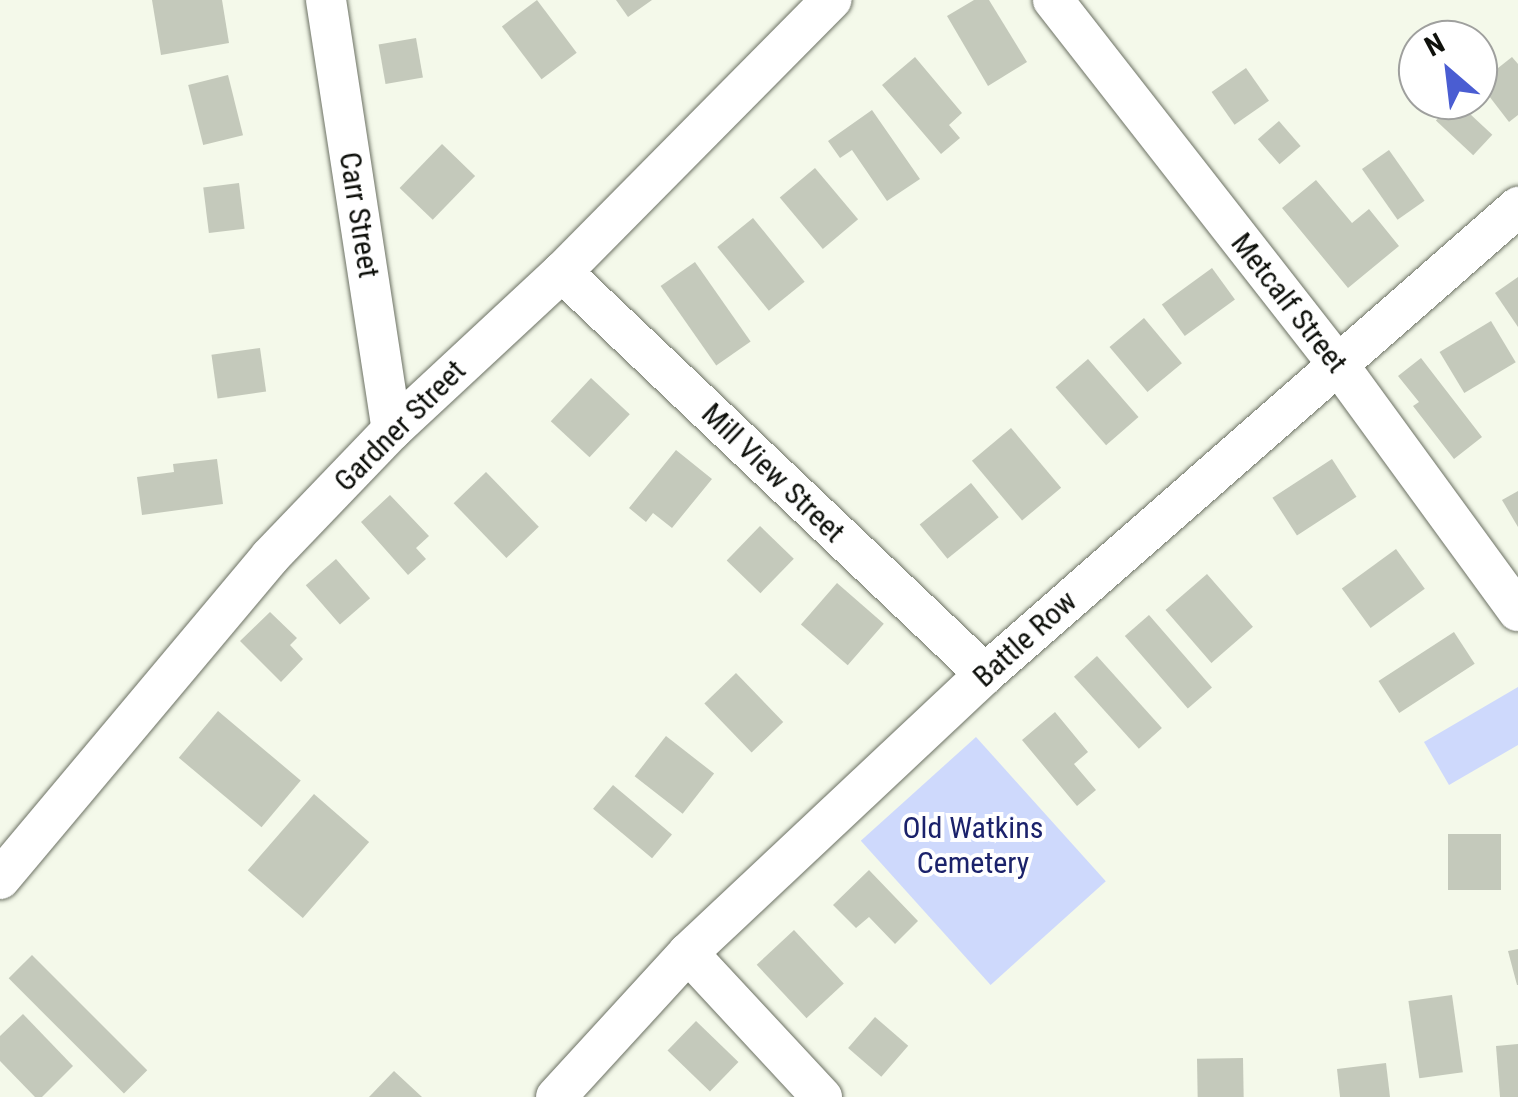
<!DOCTYPE html>
<html>
<head>
<meta charset="utf-8">
<style>
	body { margin:0 }
	#map { position:relative; width:1518px; height:1097px; overflow:hidden; background:#f4f9ea; font-family:"Roboto Condensed",sans-serif }
	div>[style] { position:absolute }
	.green>* { inset:0; background:#ced9fc; transform-origin:0 0 }
	.building>* { inset:0; background:#c4c9bb; transform-origin:0 0 }
	.roads { filter:drop-shadow(0 0 2px #6c7164) drop-shadow(0 0 2px #6c7164) }
	.street>* { height:40px; margin:-20px; padding:0 20px; transform-origin:20px; border-radius:20px; background:#fff }
	span { translate:-50% -50%; white-space:nowrap; text-align:center; line-height:1.15; -webkit-text-stroke:8px #fff; paint-order:stroke }
	.street-label { font-size:30px; color:#0f110c }
	.park-label { font-size:30px; color:#1b226b }
	.north { position:absolute; left:1398px; top:20px; width:100px; height:100px; box-sizing:border-box; background:#fff; border:2px solid #9fa09e; border-radius:50%; rotate:332deg; font-size:28px; font-weight:700; line-height:40px; text-align:center; color:#0f110c }
	.north::after { content:''; display:block; margin:auto; width:35px; height:45px; background:#4a5dd2; clip-path:polygon(50% 0,100% 100%,50% 72%,0 100%) }
</style>
</head>
<body>
<div id="map">
	<div class="green">
		<div style="clip-path:polygon(1518px 687px,1518px 745px,1449px 785px,1424px 742px)"></div>
		<div style="left:976px;top:737px;width:194px;height:155px;rotate:48deg"></div>
	</div>
	<div class="building">
		<div style="clip-path:polygon(152px 0,222px 0,229px 43px,161px 55px)"></div>
		<div style="left:537px;top:0;width:66px;height:44px;rotate:53deg"></div>
		<div style="clip-path:polygon(616px 0,652px 0,628px 17px)"></div>
		<div style="clip-path:polygon(974px 0,989px 0,1027px 62px,988px 86px,947px 16px)"></div>
		<div style="left:416px;top:38px;width:40px;height:38px;rotate:80deg"></div>
		<div style="clip-path:polygon(915px 57px,962px 113px,949px 125px,960px 138px,941px 154px,882px 85px)"></div>
		<div style="clip-path:polygon(1512px 57px,1518px 64px,1518px 115px,1509px 122px,1479px 83px)"></div>
		<div style="left:1246px;top:68px;width:40px;height:42px;rotate:55deg"></div>
		<div style="left:228px;top:75px;width:62px;height:41px;rotate:76deg"></div>
		<div style="left:1455px;top:100px;width:51px;height:28px;rotate:43deg"></div>
		<div style="clip-path:polygon(872px 110px,920px 179px,887px 201px,852px 150px,840px 158px,828px 141px)"></div>
		<div style="left:1279px;top:121px;width:33px;height:28px;rotate:49deg"></div>
		<div style="left:442px;top:144px;width:46px;height:61px;rotate:44deg"></div>
		<div style="left:1389px;top:150px;width:62px;height:33px;rotate:55deg"></div>
		<div style="left:815px;top:168px;width:67px;height:46px;rotate:50deg"></div>
		<div style="clip-path:polygon(1316px 180px,1352px 223px,1369px 209px,1399px 246px,1348px 288px,1282px 208px)"></div>
		<div style="left:239px;top:183px;width:46px;height:36px;rotate:83deg"></div>
		<div style="left:753px;top:218px;width:82px;height:46px;rotate:51deg"></div>
		<div style="left:695px;top:262px;width:97px;height:42px;rotate:55deg"></div>
		<div style="left:1212px;top:268px;width:39px;height:62px;rotate:54deg"></div>
		<div style="clip-path:polygon(1518px 277px,1518px 327px,1495px 293px)"></div>
		<div style="left:1144px;top:318px;width:59px;height:45px;rotate:50deg"></div>
		<div style="left:1491px;top:321px;width:48px;height:60px;rotate:59deg"></div>
		<div style="left:260px;top:348px;width:44px;height:49px;rotate:82deg"></div>
		<div style="clip-path:polygon(1421px 358px,1482px 437px,1454px 459px,1413px 406px,1419px 402px,1398px 376px)"></div>
		<div style="left:1088px;top:359px;width:77px;height:43px;rotate:49deg"></div>
		<div style="left:591px;top:378px;width:53px;height:59px;rotate:43deg"></div>
		<div style="left:1011px;top:428px;width:78px;height:51px;rotate:50deg"></div>
		<div style="clip-path:polygon(676px 450px,712px 479px,672px 528px,653px 513px,646px 522px,629px 508px)"></div>
		<div style="clip-path:polygon(217px 459px,223px 504px,142px 515px,137px 477px,174px 472px,173px 464px)"></div>
		<div style="left:1332px;top:459px;width:45px;height:71px;rotate:57deg"></div>
		<div style="left:486px;top:472px;width:76px;height:45px;rotate:46deg"></div>
		<div style="left:971px;top:483px;width:44px;height:66px;rotate:51deg"></div>
		<div style="clip-path:polygon(1518px 491px,1518px 527px,1502px 500px)"></div>
		<div style="clip-path:polygon(390px 495px,429px 536px,416px 548px,426px 559px,408px 575px,361px 522px)"></div>
		<div style="left:760px;top:526px;width:47px;height:48px;rotate:44deg"></div>
		<div style="left:1396px;top:549px;width:49px;height:67px;rotate:54deg"></div>
		<div style="left:336px;top:559px;width:52px;height:40px;rotate:49deg"></div>
		<div style="left:1207px;top:574px;width:70px;height:55px;rotate:49deg"></div>
		<div style="left:837px;top:583px;width:62px;height:55px;rotate:41deg"></div>
		<div style="clip-path:polygon(270px 612px,297px 638px,290px 645px,303px 659px,281px 682px,240px 641px)"></div>
		<div style="left:1149px;top:615px;width:96px;height:32px;rotate:49deg"></div>
		<div style="left:1454px;top:632px;width:38px;height:90px;rotate:57deg"></div>
		<div style="left:1097px;top:656px;width:97px;height:31px;rotate:48deg"></div>
		<div style="left:736px;top:673px;width:68px;height:44px;rotate:46deg"></div>
		<div style="left:218px;top:711px;width:108px;height:61px;rotate:40deg"></div>
		<div style="clip-path:polygon(1055px 712px,1088px 752px,1074px 764px,1096px 790px,1077px 806px,1022px 740px)"></div>
		<div style="left:666px;top:736px;width:61px;height:51px;rotate:38deg"></div>
		<div style="left:613px;top:785px;width:77px;height:31px;rotate:40deg"></div>
		<div style="left:314px;top:794px;width:73px;height:101px;rotate:41deg"></div>
		<div style="left:1448px;top:834px;width:53px;height:56px"></div>
		<div style="clip-path:polygon(869px 870px,918px 921px,895px 944px,869px 917px,856px 928px,833px 905px)"></div>
		<div style="left:794px;top:930px;width:73px;height:51px;rotate:47deg"></div>
		<div style="clip-path:polygon(1518px 949px,1518px 985px,1517px 985px,1508px 951px)"></div>
		<div style="left:32px;top:955px;width:163px;height:33px;rotate:45deg"></div>
		<div style="left:1452px;top:995px;width:78px;height:44px;rotate:82deg"></div>
		<div style="clip-path:polygon(23px 1014px,73px 1066px,42px 1097px,35px 1097px,0 1061px,0 1036px)"></div>
		<div style="left:875px;top:1017px;width:44px;height:41px;rotate:41deg"></div>
		<div style="left:696px;top:1021px;width:59px;height:41px;rotate:44deg"></div>
		<div style="clip-path:polygon(1518px 1044px,1518px 1097px,1500px 1097px,1496px 1046px)"></div>
		<div style="left:1243px;top:1058px;width:39px;height:46px;rotate:89deg"></div>
		<div style="clip-path:polygon(1386px 1063px,1390px 1097px,1340px 1097px,1337px 1069px)"></div>
		<div style="clip-path:polygon(394px 1071px,422px 1097px,369px 1097px)"></div>
	</div>
	<div class="roads">
		<div class="street">
			<div style="left:326px;top:0;width:435px;rotate:81.3deg"></div>
			<div style="left:1053px;top:0;width:461px;rotate:52deg"></div>
			<div style="left:1337px;top:363px;width:307px;rotate:53.9deg"></div>
			<div style="left:562px;top:272px;width:584px;rotate:43.54deg"></div>
			<div style="left:0;top:879px;width:420px;rotate:-50deg"></div>
			<div style="left:270px;top:557px;width:176px;rotate:-46.2deg"></div>
			<div style="left:392px;top:430px;width:232px;rotate:-42.9deg"></div>
			<div style="left:562px;top:272px;width:383px;rotate:-45.3deg"></div>
			<div style="left:688px;top:953px;width:197px;rotate:47.1deg"></div>
			<div style="left:556px;top:1097px;width:195px;rotate:-47.5deg"></div>
			<div style="left:688px;top:953px;width:407px;rotate:-43.2deg"></div>
			<div style="left:985px;top:674px;width:709px;rotate:-41.22deg"></div>
		</div>
	</div>
	<div class="street-label">
		<span style="left:359px;top:215px;rotate:81deg">Carr Street</span>
		<span style="left:1289px;top:303px;rotate:52deg">Metcalf Street</span>
		<span style="left:400px;top:426px;rotate:-45deg">Gardner Street</span>
		<span style="left:773px;top:473px;rotate:44deg">Mill View Street</span>
		<span style="left:1025px;top:639px;rotate:-42deg">Battle Row</span>
	</div>
	<div class="park-label">
		<span style="left:973px;top:845px">Old Watkins<br>Cemetery</span>
	</div>
	<div class="north">N</div>
</div>
</body>
</html>
